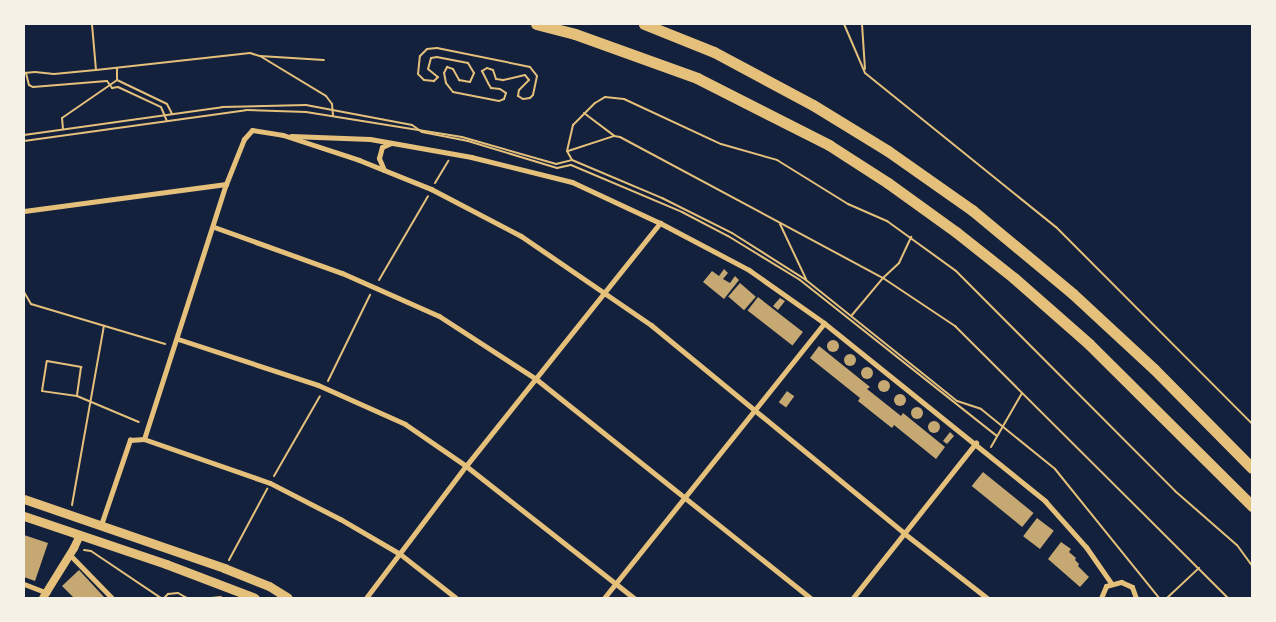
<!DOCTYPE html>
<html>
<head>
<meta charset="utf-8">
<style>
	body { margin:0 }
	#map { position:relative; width:1276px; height:622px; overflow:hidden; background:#14213d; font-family:"Zilla Slab",serif }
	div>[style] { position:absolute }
	.building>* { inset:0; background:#c6a872; transform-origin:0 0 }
	.round { border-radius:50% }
	.path>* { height:2px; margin:-1px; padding:0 1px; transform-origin:1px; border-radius:1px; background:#e5c07b }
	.pedestrian>* { height:4.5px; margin:-2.25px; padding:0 2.25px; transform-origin:2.25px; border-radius:2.25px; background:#e5c07b }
	.minor>* { height:5px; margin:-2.5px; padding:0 2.5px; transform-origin:2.5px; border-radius:2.5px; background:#e5c07b }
	.tertiary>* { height:8px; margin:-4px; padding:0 4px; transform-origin:4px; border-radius:4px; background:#e5c07b }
	.secondary>* { height:9px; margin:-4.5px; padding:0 4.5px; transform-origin:4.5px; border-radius:4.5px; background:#e5c07b }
	.motorway>* { height:11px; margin:-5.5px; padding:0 5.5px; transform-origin:5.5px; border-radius:5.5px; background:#e5c07b }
	span { translate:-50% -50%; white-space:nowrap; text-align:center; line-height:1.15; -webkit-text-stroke:5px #f6f1e7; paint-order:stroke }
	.frame { position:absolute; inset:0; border:25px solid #f6f1e7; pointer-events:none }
</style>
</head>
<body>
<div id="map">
	<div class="building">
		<div style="clip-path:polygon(724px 269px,728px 273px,723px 279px,730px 283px,735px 276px,739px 280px,724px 299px,703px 282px,712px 271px,719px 276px)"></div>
		<div style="left:740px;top:283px;width:21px;height:18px;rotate:41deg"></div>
		<div style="left:758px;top:297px;width:57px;height:17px;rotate:38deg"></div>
		<div style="clip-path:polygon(780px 298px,785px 301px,778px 310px,773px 306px)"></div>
		<div class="round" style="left:827px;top:340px;width:12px;height:12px"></div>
		<div style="clip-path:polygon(819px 346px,870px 387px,867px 389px,901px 416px,903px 413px,945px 447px,936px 459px,894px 425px,892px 428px,883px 421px,858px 401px,860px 398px,810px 358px)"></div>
		<div class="round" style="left:844px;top:354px;width:12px;height:12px"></div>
		<div class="round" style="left:861px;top:367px;width:12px;height:12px"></div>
		<div class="round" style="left:878px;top:380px;width:12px;height:12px"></div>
		<div style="left:787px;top:391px;width:9px;height:14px;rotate:36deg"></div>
		<div class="round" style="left:894px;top:394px;width:12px;height:12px"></div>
		<div class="round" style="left:911px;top:407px;width:12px;height:12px"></div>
		<div class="round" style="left:928px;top:421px;width:12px;height:12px"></div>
		<div style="clip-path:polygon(950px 432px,954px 436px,947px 444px,943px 441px)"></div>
		<div style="left:983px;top:472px;width:65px;height:18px;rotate:39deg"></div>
		<div style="left:1037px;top:518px;width:21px;height:23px;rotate:37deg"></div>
		<div style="clip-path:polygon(24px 535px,48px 543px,35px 581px,24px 577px)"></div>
		<div style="clip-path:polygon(1061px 542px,1071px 549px,1069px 552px,1076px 558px,1075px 560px,1079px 564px,1078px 566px,1089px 577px,1080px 587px,1048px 559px)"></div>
		<div style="clip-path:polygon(79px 570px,105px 598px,74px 598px,62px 586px)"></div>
	</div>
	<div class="path">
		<div style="left:844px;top:24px;width:53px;rotate:66.8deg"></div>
		<div style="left:865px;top:73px;width:245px;rotate:38.9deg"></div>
		<div style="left:1056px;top:227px;width:278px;rotate:45.1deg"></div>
		<div style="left:862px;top:24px;width:45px;rotate:86.2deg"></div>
		<div style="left:437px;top:48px;width:95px;rotate:11.5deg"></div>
		<div style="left:530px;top:67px;width:11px;rotate:52deg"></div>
		<div style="left:537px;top:76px;width:19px;rotate:102deg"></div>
		<div style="left:533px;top:95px;width:4px;rotate:135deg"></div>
		<div style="left:530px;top:98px;width:7px;rotate:172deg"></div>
		<div style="left:523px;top:99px;width:6px;rotate:-149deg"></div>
		<div style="left:518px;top:96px;width:6px;rotate:-81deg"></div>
		<div style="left:519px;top:90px;width:14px;rotate:-45deg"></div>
		<div style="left:529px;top:80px;width:6px;rotate:-129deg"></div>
		<div style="left:525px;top:75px;width:23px;rotate:167deg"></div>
		<div style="left:503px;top:80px;width:7px;rotate:-172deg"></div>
		<div style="left:496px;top:79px;width:9px;rotate:-108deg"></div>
		<div style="left:493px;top:70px;width:6px;rotate:-162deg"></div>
		<div style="left:487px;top:68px;width:6px;rotate:149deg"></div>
		<div style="left:482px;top:71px;width:13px;rotate:63deg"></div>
		<div style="left:488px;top:83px;width:6px;rotate:59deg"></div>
		<div style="left:491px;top:88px;width:9px;rotate:6deg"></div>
		<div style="left:500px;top:89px;width:7px;rotate:34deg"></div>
		<div style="left:506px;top:93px;width:6px;rotate:108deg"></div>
		<div style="left:504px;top:99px;width:5px;rotate:158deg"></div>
		<div style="left:499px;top:101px;width:47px;rotate:-168.9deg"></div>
		<div style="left:453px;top:92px;width:11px;rotate:-128deg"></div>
		<div style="left:446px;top:83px;width:10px;rotate:-101deg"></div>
		<div style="left:444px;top:73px;width:7px;rotate:-63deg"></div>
		<div style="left:447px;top:67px;width:6px;rotate:18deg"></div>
		<div style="left:453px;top:69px;width:13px;rotate:61deg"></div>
		<div style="left:459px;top:80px;width:11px;rotate:10deg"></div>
		<div style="left:470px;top:82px;width:10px;rotate:-66deg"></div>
		<div style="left:474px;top:73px;width:12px;rotate:-121deg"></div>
		<div style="left:468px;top:63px;width:32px;rotate:-169deg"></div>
		<div style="left:437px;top:57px;width:6px;rotate:171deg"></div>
		<div style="left:431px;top:58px;width:11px;rotate:105deg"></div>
		<div style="left:428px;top:69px;width:13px;rotate:39deg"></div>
		<div style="left:438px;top:77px;width:6px;rotate:135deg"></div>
		<div style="left:434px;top:81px;width:10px;rotate:-174deg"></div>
		<div style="left:424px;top:80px;width:8px;rotate:-135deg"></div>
		<div style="left:418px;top:74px;width:18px;rotate:-84deg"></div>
		<div style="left:420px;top:56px;width:10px;rotate:-45deg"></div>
		<div style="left:427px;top:49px;width:10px;rotate:-6deg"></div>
		<div style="left:260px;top:56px;width:64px;rotate:3.6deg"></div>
		<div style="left:117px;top:68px;width:12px;rotate:90deg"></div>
		<div style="left:96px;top:70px;width:155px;rotate:-6.3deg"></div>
		<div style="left:250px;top:53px;width:10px;rotate:17deg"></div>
		<div style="left:260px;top:56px;width:77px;rotate:31.2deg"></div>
		<div style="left:326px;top:96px;width:10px;rotate:53deg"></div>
		<div style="left:332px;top:104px;width:12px;rotate:85deg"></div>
		<div style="left:24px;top:73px;width:11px;rotate:-5deg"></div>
		<div style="left:35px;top:72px;width:19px;rotate:6deg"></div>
		<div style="left:54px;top:74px;width:42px;rotate:-5.4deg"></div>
		<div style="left:96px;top:70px;width:46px;rotate:-95deg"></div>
		<div style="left:26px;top:73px;width:12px;rotate:76deg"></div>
		<div style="left:29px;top:85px;width:4px;rotate:27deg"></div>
		<div style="left:33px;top:87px;width:74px;rotate:-4.6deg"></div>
		<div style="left:107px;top:81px;width:9px;rotate:54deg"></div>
		<div style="left:112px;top:88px;width:6px;rotate:-9deg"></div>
		<div style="left:118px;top:87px;width:47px;rotate:24.9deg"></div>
		<div style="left:161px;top:107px;width:15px;rotate:67deg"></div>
		<div style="left:584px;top:113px;width:38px;rotate:37deg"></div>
		<div style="left:63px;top:129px;width:11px;rotate:-95deg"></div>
		<div style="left:62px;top:118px;width:67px;rotate:-34.6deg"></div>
		<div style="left:117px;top:80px;width:55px;rotate:25.6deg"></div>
		<div style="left:167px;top:104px;width:11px;rotate:63deg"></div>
		<div style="left:24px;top:135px;width:200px;rotate:-8deg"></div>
		<div style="left:222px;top:107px;width:84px;rotate:-1.4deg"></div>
		<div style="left:306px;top:105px;width:108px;rotate:10.7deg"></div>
		<div style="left:412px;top:125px;width:12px;rotate:35deg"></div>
		<div style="left:422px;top:132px;width:47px;rotate:11.1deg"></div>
		<div style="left:468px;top:141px;width:93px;rotate:16.9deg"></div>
		<div style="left:557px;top:168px;width:14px;rotate:-12deg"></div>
		<div style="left:571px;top:165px;width:121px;rotate:22.9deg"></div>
		<div style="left:682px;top:212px;width:52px;rotate:27.6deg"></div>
		<div style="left:728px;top:236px;width:84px;rotate:31.4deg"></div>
		<div style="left:800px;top:280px;width:251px;rotate:38.4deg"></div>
		<div style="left:24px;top:141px;width:224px;rotate:-7.9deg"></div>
		<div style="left:246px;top:110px;width:60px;rotate:1.9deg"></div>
		<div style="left:306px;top:112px;width:158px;rotate:9.1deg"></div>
		<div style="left:462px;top:137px;width:98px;rotate:16deg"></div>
		<div style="left:556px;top:164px;width:16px;rotate:-14deg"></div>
		<div style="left:572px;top:160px;width:98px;rotate:22.9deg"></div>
		<div style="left:662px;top:198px;width:78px;rotate:26.6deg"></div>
		<div style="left:732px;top:233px;width:88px;rotate:32.4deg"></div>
		<div style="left:806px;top:280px;width:193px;rotate:38.7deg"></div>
		<div style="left:957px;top:401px;width:25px;rotate:18deg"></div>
		<div style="left:981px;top:409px;width:95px;rotate:39deg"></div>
		<div style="left:1055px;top:469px;width:166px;rotate:51.1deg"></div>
		<div style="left:568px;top:151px;width:48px;rotate:-18.1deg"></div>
		<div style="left:614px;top:136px;width:6px;rotate:9deg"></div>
		<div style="left:620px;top:137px;width:298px;rotate:28.2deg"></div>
		<div style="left:883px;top:278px;width:87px;rotate:33.7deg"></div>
		<div style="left:955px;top:326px;width:385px;rotate:44.9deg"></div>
		<div style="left:572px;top:160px;width:10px;rotate:-119deg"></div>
		<div style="left:567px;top:151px;width:27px;rotate:-77deg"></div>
		<div style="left:573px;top:125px;width:31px;rotate:-45deg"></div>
		<div style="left:595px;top:103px;width:12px;rotate:-31deg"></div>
		<div style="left:605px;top:97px;width:19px;rotate:6deg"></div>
		<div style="left:624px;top:99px;width:107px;rotate:24.9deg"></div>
		<div style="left:721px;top:144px;width:58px;rotate:15.9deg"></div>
		<div style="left:777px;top:160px;width:84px;rotate:31.8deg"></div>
		<div style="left:848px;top:204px;width:43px;rotate:23.6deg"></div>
		<div style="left:887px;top:221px;width:85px;rotate:35.9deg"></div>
		<div style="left:956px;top:271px;width:310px;rotate:45.1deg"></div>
		<div style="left:1175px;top:491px;width:82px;rotate:41.1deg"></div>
		<div style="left:1237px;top:545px;width:26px;rotate:54deg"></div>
		<div style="left:435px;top:183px;width:26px;rotate:-59deg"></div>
		<div style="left:780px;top:224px;width:61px;rotate:64.7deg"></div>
		<div style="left:379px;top:280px;width:97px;rotate:-59.7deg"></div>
		<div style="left:24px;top:292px;width:14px;rotate:60deg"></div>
		<div style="left:31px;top:304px;width:140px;rotate:16.6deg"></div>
		<div style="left:852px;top:315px;width:48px;rotate:-50deg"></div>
		<div style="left:883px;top:278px;width:22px;rotate:-43deg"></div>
		<div style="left:899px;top:263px;width:29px;rotate:-65deg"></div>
		<div style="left:47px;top:361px;width:35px;rotate:10deg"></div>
		<div style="left:81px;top:367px;width:29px;rotate:98deg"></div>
		<div style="left:77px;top:396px;width:35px;rotate:-172deg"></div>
		<div style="left:42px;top:391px;width:30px;rotate:-81deg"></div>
		<div style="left:328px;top:381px;width:96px;rotate:-64deg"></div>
		<div style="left:77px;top:396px;width:67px;rotate:22.8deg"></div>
		<div style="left:991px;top:447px;width:62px;rotate:-60.1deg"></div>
		<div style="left:274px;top:476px;width:92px;rotate:-60.1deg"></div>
		<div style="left:72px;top:505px;width:182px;rotate:-79.9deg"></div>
		<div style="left:84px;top:550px;width:7px;rotate:8deg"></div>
		<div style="left:91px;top:551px;width:84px;rotate:33.9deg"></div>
		<div style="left:229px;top:560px;width:81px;rotate:-61.8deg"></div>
		<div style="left:164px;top:598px;width:6px;rotate:-45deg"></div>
		<div style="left:168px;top:594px;width:10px;rotate:-6deg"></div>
		<div style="left:178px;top:593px;width:10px;rotate:29deg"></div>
		<div style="left:211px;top:598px;width:10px;rotate:-6deg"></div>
		<div style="left:1167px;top:598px;width:44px;rotate:-43.2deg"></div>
	</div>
	<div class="pedestrian">
		<div style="left:101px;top:525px;width:90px;rotate:-71.2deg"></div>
		<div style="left:130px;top:440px;width:14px;rotate:-4deg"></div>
		<div style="left:366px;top:598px;width:166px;rotate:-52.9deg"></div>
		<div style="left:466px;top:466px;width:311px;rotate:-51.4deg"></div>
		<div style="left:853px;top:598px;width:198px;rotate:-51.6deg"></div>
	</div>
	<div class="minor">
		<div style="left:291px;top:136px;width:79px;rotate:2.2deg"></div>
		<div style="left:370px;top:139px;width:103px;rotate:10.1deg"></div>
		<div style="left:471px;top:157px;width:104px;rotate:13.9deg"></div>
		<div style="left:572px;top:182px;width:97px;rotate:25deg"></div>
		<div style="left:660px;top:223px;width:101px;rotate:27.8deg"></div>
		<div style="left:749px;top:270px;width:92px;rotate:35.2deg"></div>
		<div style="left:824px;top:323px;width:284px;rotate:38.8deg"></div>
		<div style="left:1045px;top:501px;width:62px;rotate:48.3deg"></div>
		<div style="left:1086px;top:547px;width:44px;rotate:55.2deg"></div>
		<div style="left:384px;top:170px;width:13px;rotate:-113deg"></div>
		<div style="left:379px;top:158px;width:11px;rotate:-75deg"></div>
		<div style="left:382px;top:147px;width:10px;rotate:-24deg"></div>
		<div style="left:24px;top:211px;width:204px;rotate:-7.6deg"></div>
		<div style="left:214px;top:227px;width:136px;rotate:19.8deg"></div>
		<div style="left:342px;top:273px;width:106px;rotate:23.9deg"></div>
		<div style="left:439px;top:316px;width:116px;rotate:33deg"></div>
		<div style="left:536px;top:379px;width:351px;rotate:38.6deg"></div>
		<div style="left:178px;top:339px;width:147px;rotate:18.2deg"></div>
		<div style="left:318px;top:385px;width:95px;rotate:24.1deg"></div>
		<div style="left:405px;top:424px;width:74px;rotate:34.5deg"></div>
		<div style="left:466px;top:466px;width:214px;rotate:38.2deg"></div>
		<div style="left:70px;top:555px;width:60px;rotate:45.7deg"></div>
		<div style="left:24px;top:584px;width:25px;rotate:21deg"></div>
		<div style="left:456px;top:598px;width:71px;rotate:-141.8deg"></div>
		<div style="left:400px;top:554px;width:69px;rotate:-149.7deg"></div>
		<div style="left:340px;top:519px;width:79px;rotate:-152.8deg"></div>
		<div style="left:270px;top:483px;width:133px;rotate:-160.8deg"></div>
		<div style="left:144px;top:439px;width:268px;rotate:-72.2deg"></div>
		<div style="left:226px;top:184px;width:48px;rotate:-68.2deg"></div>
		<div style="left:244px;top:139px;width:12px;rotate:-48deg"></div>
		<div style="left:252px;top:130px;width:31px;rotate:9deg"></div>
		<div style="left:283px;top:135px;width:80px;rotate:18.2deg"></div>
		<div style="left:359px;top:160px;width:78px;rotate:21.9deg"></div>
		<div style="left:431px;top:189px;width:102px;rotate:27.6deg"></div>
		<div style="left:521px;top:236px;width:158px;rotate:34.4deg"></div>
		<div style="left:651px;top:325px;width:329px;rotate:39.4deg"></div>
		<div style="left:905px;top:534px;width:104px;rotate:38deg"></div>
		<div style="left:604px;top:598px;width:352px;rotate:-51.3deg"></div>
		<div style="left:1101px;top:598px;width:13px;rotate:-67deg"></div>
		<div style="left:1106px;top:586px;width:16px;rotate:-15deg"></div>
		<div style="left:1121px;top:582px;width:12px;rotate:24deg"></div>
		<div style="left:1132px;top:587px;width:12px;rotate:70deg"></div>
	</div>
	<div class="tertiary">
		<div style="left:43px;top:598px;width:59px;rotate:-58.2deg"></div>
		<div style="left:74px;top:548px;width:14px;rotate:-65deg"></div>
	</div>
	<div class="secondary">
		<div style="left:24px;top:499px;width:212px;rotate:19deg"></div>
		<div style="left:224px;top:568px;width:48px;rotate:21.8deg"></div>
		<div style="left:269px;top:586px;width:22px;rotate:32deg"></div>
		<div style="left:24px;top:516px;width:150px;rotate:18.7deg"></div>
		<div style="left:166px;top:564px;width:95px;rotate:20.9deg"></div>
	</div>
	<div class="motorway">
		<div style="left:536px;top:24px;width:40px;rotate:14.4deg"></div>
		<div style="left:575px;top:34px;width:130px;rotate:19.8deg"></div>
		<div style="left:697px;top:78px;width:148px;rotate:26.9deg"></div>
		<div style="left:829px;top:145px;width:70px;rotate:32.8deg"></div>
		<div style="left:888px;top:183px;width:84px;rotate:35.8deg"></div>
		<div style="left:956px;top:232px;width:74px;rotate:38.4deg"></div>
		<div style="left:1014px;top:278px;width:100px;rotate:41.3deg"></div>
		<div style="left:1089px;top:344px;width:230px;rotate:44.8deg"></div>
		<div style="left:644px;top:24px;width:75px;rotate:21.8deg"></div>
		<div style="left:714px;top:52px;width:112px;rotate:28.2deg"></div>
		<div style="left:813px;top:105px;width:88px;rotate:31.5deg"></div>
		<div style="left:888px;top:151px;width:103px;rotate:35.1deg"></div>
		<div style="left:972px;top:210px;width:131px;rotate:39.7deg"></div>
		<div style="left:1073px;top:294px;width:110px;rotate:42.8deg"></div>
		<div style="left:1154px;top:369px;width:139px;rotate:45.3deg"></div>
	</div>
	<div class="frame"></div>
</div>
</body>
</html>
